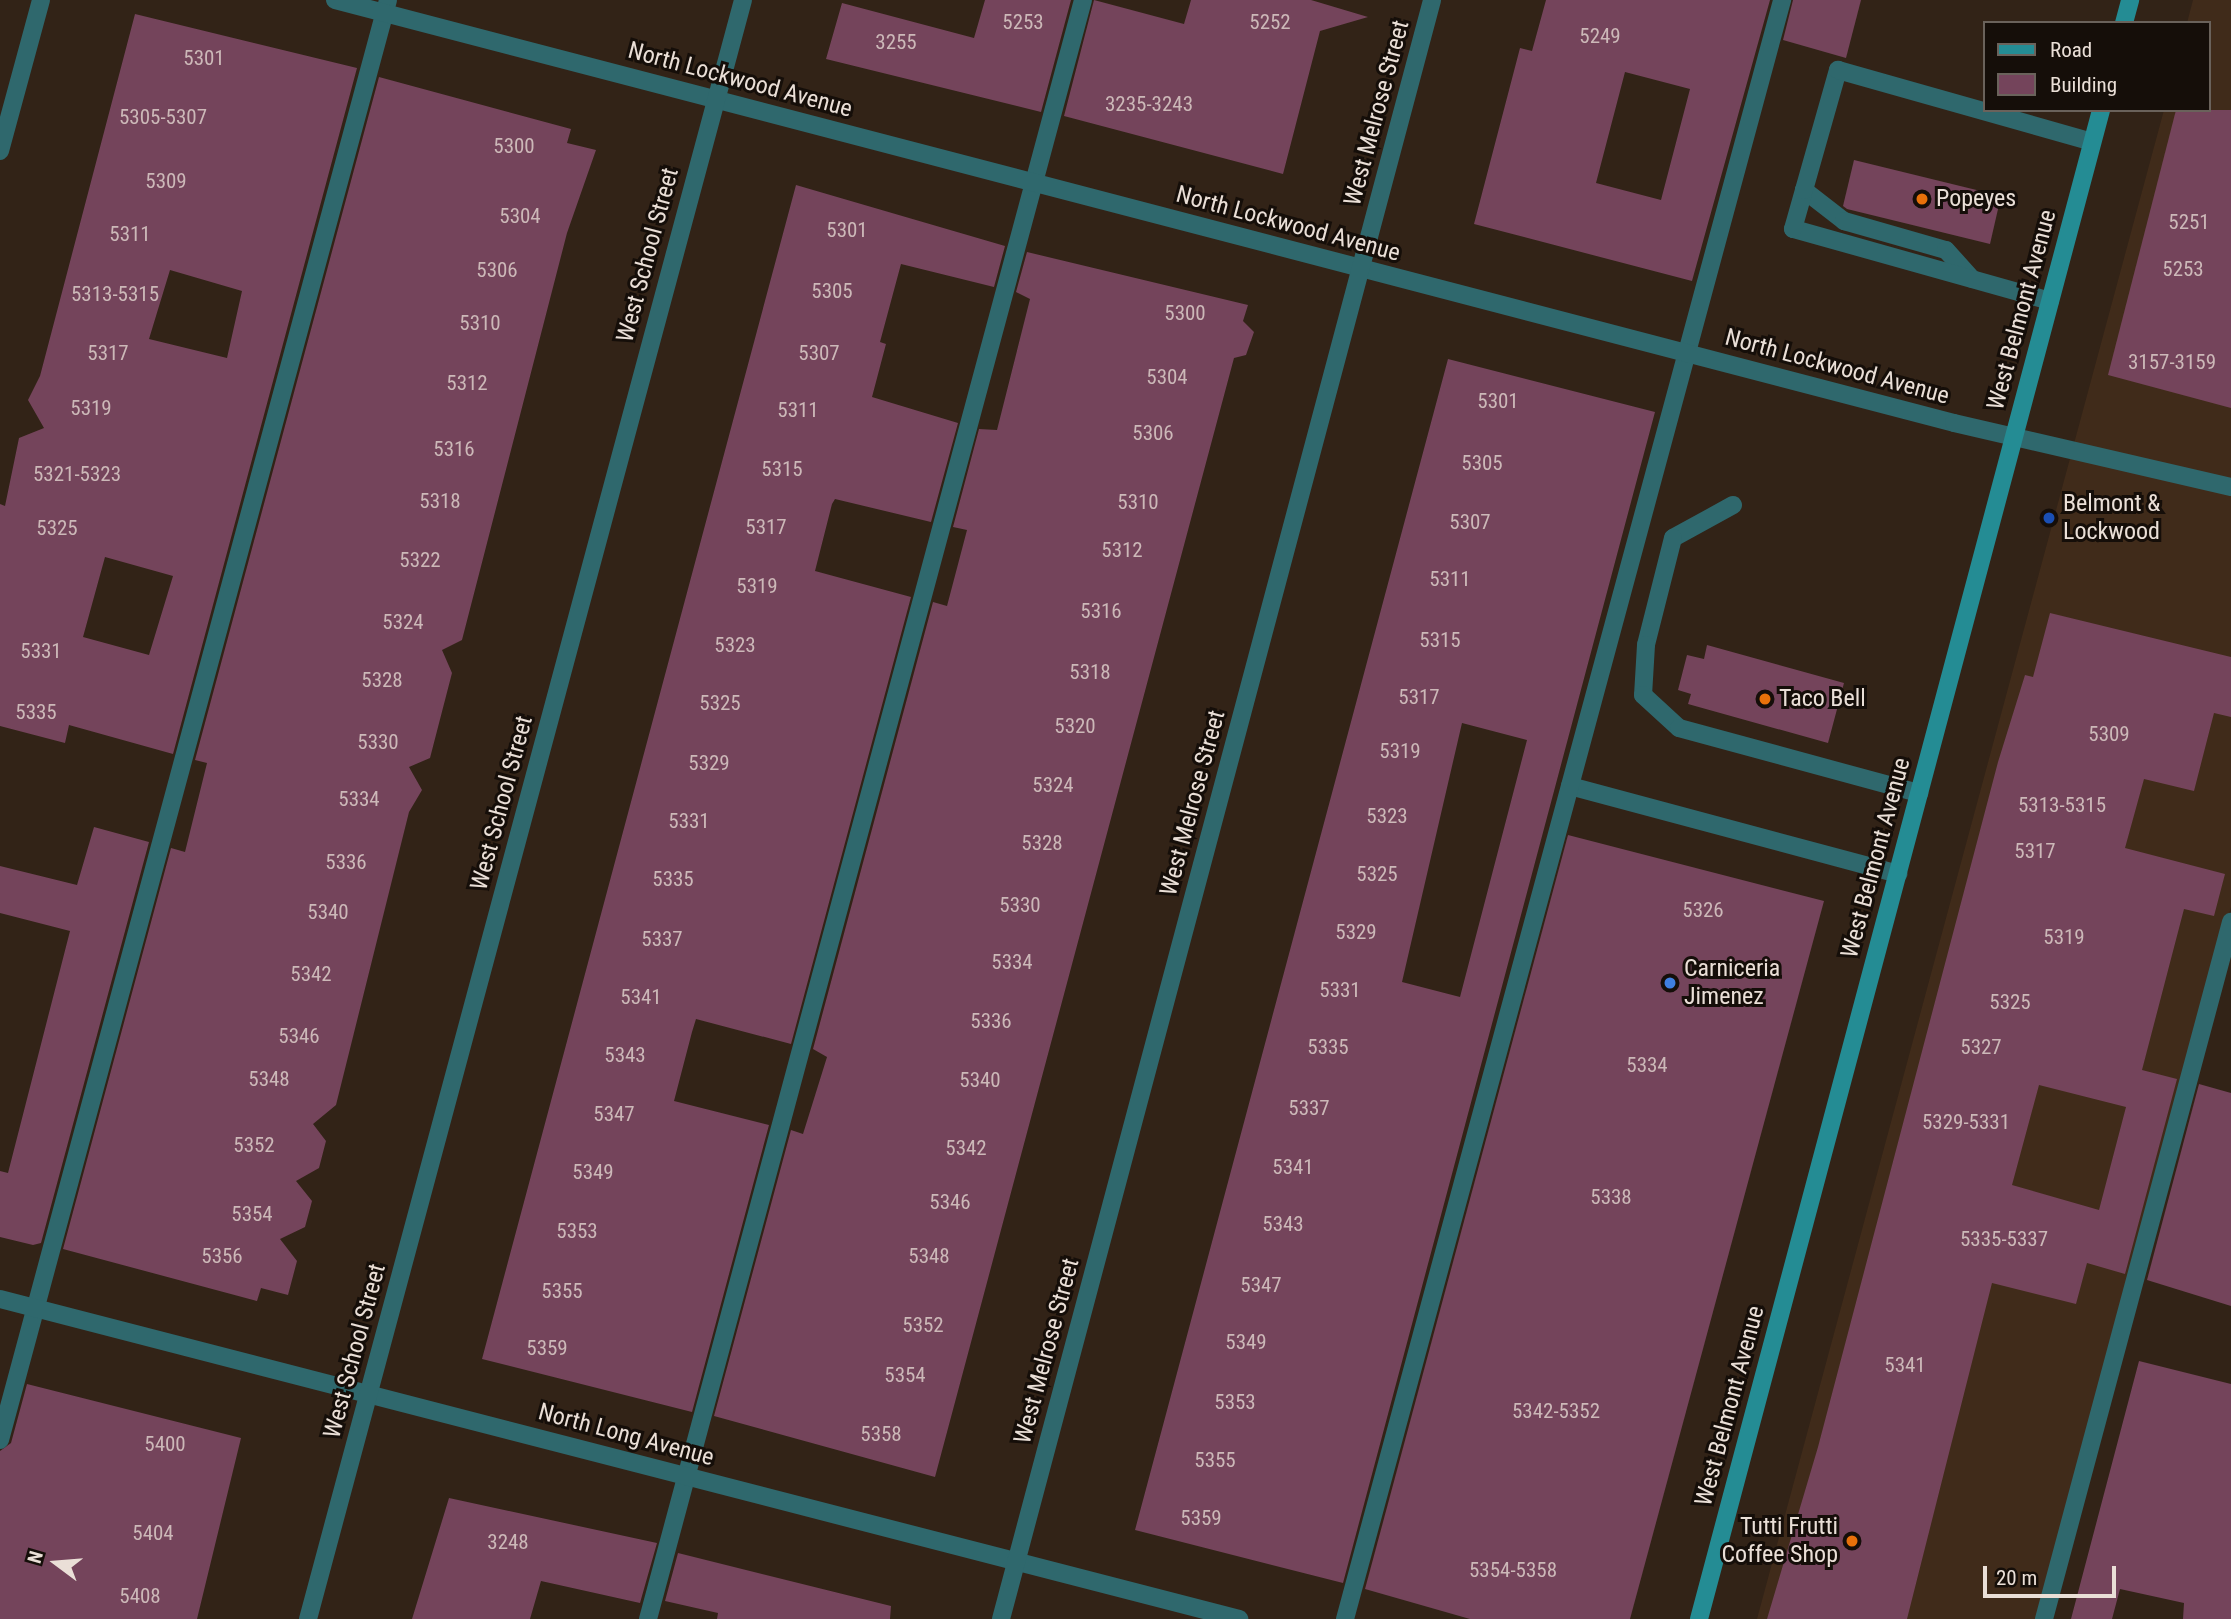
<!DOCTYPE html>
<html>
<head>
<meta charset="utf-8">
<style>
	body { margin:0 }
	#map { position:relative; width:2231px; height:1619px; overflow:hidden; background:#322317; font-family:"Roboto Condensed",sans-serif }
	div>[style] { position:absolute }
	.built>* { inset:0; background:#402b1a }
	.building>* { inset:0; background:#74445b }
	.lane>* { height:18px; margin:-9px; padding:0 9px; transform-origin:9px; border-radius:9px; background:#2f686d }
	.street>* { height:18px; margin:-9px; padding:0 9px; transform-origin:9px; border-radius:9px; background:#2f686d }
	.secondary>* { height:18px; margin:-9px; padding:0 9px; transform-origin:9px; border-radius:9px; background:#248c94 }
	.dots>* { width:19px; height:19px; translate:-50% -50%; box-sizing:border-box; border:4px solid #150e09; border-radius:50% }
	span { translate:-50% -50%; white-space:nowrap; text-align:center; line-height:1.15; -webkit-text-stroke:6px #150e09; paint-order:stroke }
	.number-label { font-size:21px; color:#ccb8b8 }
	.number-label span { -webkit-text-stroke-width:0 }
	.street-label { font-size:24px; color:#eadfd7 }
	.poi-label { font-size:24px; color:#eadfd7 }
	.left { translate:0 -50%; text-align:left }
	.right { translate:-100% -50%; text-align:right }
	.legend { position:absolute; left:1983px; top:21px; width:228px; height:91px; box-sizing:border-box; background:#150e09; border:2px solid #6a625b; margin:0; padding:9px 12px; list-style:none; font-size:21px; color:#eadfd7 }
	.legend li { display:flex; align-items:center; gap:14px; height:35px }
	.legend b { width:35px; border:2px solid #6a625b }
	.north { position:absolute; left:21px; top:1528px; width:70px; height:70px; -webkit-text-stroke:5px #150e09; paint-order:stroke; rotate:286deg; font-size:19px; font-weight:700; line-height:28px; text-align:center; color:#eadfd7 }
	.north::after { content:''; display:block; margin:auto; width:24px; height:32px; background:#eadfd7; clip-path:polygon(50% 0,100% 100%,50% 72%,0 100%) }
	.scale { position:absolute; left:1983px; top:1566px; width:133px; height:32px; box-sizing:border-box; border:4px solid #eadfd7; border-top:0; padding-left:9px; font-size:21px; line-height:24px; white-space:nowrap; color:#eadfd7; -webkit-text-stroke:5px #150e09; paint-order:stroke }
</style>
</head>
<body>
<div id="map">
	<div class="built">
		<div style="clip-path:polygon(2193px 0,2231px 0,2231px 907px,2042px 1619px,1757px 1619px,2164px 110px,2208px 110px,2208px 23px,2187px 23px)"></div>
	</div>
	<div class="building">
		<div style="clip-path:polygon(985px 0,1071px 0,1041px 112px,826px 59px,842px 3px,974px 38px)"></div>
		<div style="clip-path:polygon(1094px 0,1184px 24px,1191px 0,1311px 0,1368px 17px,1320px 31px,1283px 174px,1064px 116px)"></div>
		<div style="clip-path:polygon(evenodd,1546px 0,1770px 0,1692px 281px,1474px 224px,1520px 48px,1532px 51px,1546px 0,1625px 72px,1690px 89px,1661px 200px,1596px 183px,1625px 72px)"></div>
		<div style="clip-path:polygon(1793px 0,1861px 0,1846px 58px,1783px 40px)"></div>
		<div style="clip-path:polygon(evenodd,135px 14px,357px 68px,173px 754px,69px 725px,65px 743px,0 726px,0 504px,5px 506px,19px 438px,44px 428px,28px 400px,40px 376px,135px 14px,170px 270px,242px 291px,227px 358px,149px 339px,170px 270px,135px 14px,105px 557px,173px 576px,149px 655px,83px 637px,105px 557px)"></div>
		<div style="clip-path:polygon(379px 77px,571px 129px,567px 143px,596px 150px,567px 233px,462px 640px,442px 650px,452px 673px,430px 758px,409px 767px,422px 790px,409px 812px,336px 1105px,313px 1124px,326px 1141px,319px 1168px,296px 1181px,312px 1201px,305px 1227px,280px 1239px,297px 1261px,288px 1295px,261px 1288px,257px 1301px,63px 1249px,171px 848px,185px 852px,207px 763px,195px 760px)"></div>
		<div style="clip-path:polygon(2176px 110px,2231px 110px,2231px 408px,2108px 375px)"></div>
		<div style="clip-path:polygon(1854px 160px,2001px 196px,1990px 244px,1847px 209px,1843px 206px)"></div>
		<div style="clip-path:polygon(796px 185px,1005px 246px,994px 287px,901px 264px,880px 342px,886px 344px,872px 397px,958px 423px,931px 522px,835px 499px,832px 504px,815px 571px,911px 597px,791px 1044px,696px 1019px,692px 1032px,674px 1101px,769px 1125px,692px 1412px,482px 1359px)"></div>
		<div style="clip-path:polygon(1027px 252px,1248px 305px,1243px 321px,1254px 332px,1246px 355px,1234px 358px,935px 1477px,714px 1416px,791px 1130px,803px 1134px,827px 1057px,813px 1049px,933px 602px,947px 606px,967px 530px,953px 527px,979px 429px,997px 430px,1030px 299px,1016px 292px)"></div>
		<div style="clip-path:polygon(evenodd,1448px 359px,1655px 412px,1343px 1583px,1135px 1530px,1448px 359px,1462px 723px,1527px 740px,1460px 997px,1402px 982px,1462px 723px)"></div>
		<div style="clip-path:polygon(evenodd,2050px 613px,2231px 657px,2231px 717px,2214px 713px,2194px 791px,2144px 779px,2125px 848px,2225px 874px,2214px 916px,2184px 909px,2142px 1070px,2177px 1079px,2125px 1274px,2087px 1263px,2076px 1304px,1992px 1283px,1907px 1619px,1767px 1619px,1818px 1447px,1998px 762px,2025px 675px,2033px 677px,2050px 613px,2039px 1085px,2126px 1107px,2099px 1210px,2012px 1185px,2039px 1085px)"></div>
		<div style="clip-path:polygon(1707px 645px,1844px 683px,1828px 743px,1688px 704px,1691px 694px,1678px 690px,1687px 655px,1704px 659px)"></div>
		<div style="clip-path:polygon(94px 827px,149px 842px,41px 1243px,33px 1245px,0 1237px,0 1171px,8px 1173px,70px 931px,0 913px,0 866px,77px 885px)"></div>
		<div style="clip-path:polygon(1568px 835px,1824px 901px,1630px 1619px,1470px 1619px,1365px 1589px)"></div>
		<div style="clip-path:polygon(2199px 1084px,2231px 1093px,2231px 1306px,2147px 1280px)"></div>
		<div style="clip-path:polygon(2139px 1361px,2231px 1384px,2231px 1619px,2183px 1619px,2184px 1603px,2120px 1589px,2112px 1619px,2071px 1619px)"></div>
		<div style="clip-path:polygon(27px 1384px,241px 1438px,197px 1619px,0 1619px,0 1451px,11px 1443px)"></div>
		<div style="clip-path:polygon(449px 1498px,657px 1543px,640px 1603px,541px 1581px,530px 1619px,412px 1619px)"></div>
		<div style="clip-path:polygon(678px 1553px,891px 1606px,890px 1619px,717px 1619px,718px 1613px,665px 1601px)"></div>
	</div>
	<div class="lane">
		<div style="left:1804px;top:190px;width:51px;rotate:37.8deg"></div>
		<div style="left:1844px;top:221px;width:106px;rotate:15.9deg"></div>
		<div style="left:1946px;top:250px;width:39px;rotate:48deg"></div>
		<div style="left:2050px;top:301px;width:267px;rotate:-164.3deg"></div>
		<div style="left:1793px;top:229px;width:41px;rotate:-74.2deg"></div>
		<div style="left:1804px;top:190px;width:125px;rotate:-74.2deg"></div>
		<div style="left:1838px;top:70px;width:264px;rotate:15.8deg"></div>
		<div style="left:1733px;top:505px;width:68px;rotate:151.2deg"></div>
		<div style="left:1673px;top:538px;width:110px;rotate:104.2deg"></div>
		<div style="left:1646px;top:645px;width:50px;rotate:93.4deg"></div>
		<div style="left:1643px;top:695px;width:49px;rotate:42.5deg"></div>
		<div style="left:1679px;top:728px;width:249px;rotate:15.2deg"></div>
		<div style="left:1570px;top:786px;width:340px;rotate:15deg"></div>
		<div style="left:0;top:1440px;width:1491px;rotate:-74.92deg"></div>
		<div style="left:648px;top:1619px;width:1676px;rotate:-74.96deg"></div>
		<div style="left:1345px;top:1619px;width:1677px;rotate:-74.89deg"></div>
		<div style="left:2044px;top:1619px;width:722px;rotate:-74.98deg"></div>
	</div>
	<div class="street">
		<div style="left:335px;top:0;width:1673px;rotate:14.64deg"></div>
		<div style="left:1954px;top:423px;width:284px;rotate:13deg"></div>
		<div style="left:0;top:151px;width:156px;rotate:-74.8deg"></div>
		<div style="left:0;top:1299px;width:1280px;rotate:14.48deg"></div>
		<div style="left:308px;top:1619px;width:1676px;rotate:-74.96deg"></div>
		<div style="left:1001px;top:1619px;width:1675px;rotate:-75.09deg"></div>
	</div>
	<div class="secondary">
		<div style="left:2124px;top:23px;width:24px;rotate:-75deg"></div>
		<div style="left:1699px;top:1619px;width:1562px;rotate:-75.08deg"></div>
	</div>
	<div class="dots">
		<div style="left:1922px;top:199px;background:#e8710a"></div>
		<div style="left:2049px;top:518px;background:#1a4fb4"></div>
		<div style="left:1765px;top:699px;background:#e8710a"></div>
		<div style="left:1670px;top:983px;background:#3f7fe0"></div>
		<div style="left:1852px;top:1541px;background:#e8710a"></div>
	</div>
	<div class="number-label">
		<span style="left:1023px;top:22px">5253</span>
		<span style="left:1270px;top:22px">5252</span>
		<span style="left:1600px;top:36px">5249</span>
		<span style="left:896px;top:42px">3255</span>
		<span style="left:204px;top:58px">5301</span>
		<span style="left:1149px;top:104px">3235-3243</span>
		<span style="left:163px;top:117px">5305-5307</span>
		<span style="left:514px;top:146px">5300</span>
		<span style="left:166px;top:181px">5309</span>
		<span style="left:520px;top:216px">5304</span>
		<span style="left:2189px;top:222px">5251</span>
		<span style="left:847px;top:230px">5301</span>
		<span style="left:130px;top:234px">5311</span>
		<span style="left:2183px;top:269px">5253</span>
		<span style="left:497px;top:270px">5306</span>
		<span style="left:832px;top:291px">5305</span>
		<span style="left:115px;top:294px">5313-5315</span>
		<span style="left:1185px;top:313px">5300</span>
		<span style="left:480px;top:323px">5310</span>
		<span style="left:108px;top:353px">5317</span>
		<span style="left:819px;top:353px">5307</span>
		<span style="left:2172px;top:362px">3157-3159</span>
		<span style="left:1167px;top:377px">5304</span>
		<span style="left:467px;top:383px">5312</span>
		<span style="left:1498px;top:401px">5301</span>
		<span style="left:91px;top:408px">5319</span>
		<span style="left:798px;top:410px">5311</span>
		<span style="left:1153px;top:433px">5306</span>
		<span style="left:454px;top:449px">5316</span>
		<span style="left:1482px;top:463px">5305</span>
		<span style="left:782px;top:469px">5315</span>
		<span style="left:77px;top:474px">5321-5323</span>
		<span style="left:440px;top:501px">5318</span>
		<span style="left:1138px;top:502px">5310</span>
		<span style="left:1470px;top:522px">5307</span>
		<span style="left:766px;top:527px">5317</span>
		<span style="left:57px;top:528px">5325</span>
		<span style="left:1122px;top:550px">5312</span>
		<span style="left:420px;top:560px">5322</span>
		<span style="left:1450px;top:579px">5311</span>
		<span style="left:757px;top:586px">5319</span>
		<span style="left:1101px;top:611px">5316</span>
		<span style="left:403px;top:622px">5324</span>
		<span style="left:1440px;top:640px">5315</span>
		<span style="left:735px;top:645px">5323</span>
		<span style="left:41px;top:651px">5331</span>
		<span style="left:1090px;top:672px">5318</span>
		<span style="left:382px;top:680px">5328</span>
		<span style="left:1419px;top:697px">5317</span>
		<span style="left:720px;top:703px">5325</span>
		<span style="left:36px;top:712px">5335</span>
		<span style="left:1075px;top:726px">5320</span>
		<span style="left:2109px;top:734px">5309</span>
		<span style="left:378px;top:742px">5330</span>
		<span style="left:1400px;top:751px">5319</span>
		<span style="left:709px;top:763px">5329</span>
		<span style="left:1053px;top:785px">5324</span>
		<span style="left:359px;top:799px">5334</span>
		<span style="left:2062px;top:805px">5313-5315</span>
		<span style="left:1387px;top:816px">5323</span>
		<span style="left:689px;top:821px">5331</span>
		<span style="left:1042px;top:843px">5328</span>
		<span style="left:2035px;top:851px">5317</span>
		<span style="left:346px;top:862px">5336</span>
		<span style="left:1377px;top:874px">5325</span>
		<span style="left:673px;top:879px">5335</span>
		<span style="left:1020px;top:905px">5330</span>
		<span style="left:1703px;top:910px">5326</span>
		<span style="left:328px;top:912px">5340</span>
		<span style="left:1356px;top:932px">5329</span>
		<span style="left:2064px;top:937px">5319</span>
		<span style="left:662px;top:939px">5337</span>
		<span style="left:1012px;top:962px">5334</span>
		<span style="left:311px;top:974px">5342</span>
		<span style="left:1340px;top:990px">5331</span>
		<span style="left:641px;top:997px">5341</span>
		<span style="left:2010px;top:1002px">5325</span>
		<span style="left:991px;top:1021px">5336</span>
		<span style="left:299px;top:1036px">5346</span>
		<span style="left:1328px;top:1047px">5335</span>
		<span style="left:1981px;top:1047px">5327</span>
		<span style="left:625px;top:1055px">5343</span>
		<span style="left:1647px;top:1065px">5334</span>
		<span style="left:269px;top:1079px">5348</span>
		<span style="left:980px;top:1080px">5340</span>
		<span style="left:1309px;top:1108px">5337</span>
		<span style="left:614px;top:1114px">5347</span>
		<span style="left:1966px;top:1122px">5329-5331</span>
		<span style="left:254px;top:1145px">5352</span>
		<span style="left:966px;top:1148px">5342</span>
		<span style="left:1293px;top:1167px">5341</span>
		<span style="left:593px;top:1172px">5349</span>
		<span style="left:1611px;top:1197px">5338</span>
		<span style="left:950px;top:1202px">5346</span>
		<span style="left:252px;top:1214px">5354</span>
		<span style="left:1283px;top:1224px">5343</span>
		<span style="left:577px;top:1231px">5353</span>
		<span style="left:2004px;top:1239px">5335-5337</span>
		<span style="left:222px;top:1256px">5356</span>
		<span style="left:929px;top:1256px">5348</span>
		<span style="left:1261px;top:1285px">5347</span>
		<span style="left:562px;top:1291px">5355</span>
		<span style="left:923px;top:1325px">5352</span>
		<span style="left:1246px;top:1342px">5349</span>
		<span style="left:547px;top:1348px">5359</span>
		<span style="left:1905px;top:1365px">5341</span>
		<span style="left:905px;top:1375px">5354</span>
		<span style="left:1235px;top:1402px">5353</span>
		<span style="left:1556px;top:1411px">5342-5352</span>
		<span style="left:881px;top:1434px">5358</span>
		<span style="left:165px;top:1444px">5400</span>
		<span style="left:1215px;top:1460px">5355</span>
		<span style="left:1201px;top:1518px">5359</span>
		<span style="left:153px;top:1533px">5404</span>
		<span style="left:508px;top:1542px">3248</span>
		<span style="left:1513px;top:1570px">5354-5358</span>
		<span style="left:140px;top:1596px">5408</span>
	</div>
	<div class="street-label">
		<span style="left:740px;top:80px;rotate:15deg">North Lockwood Avenue</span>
		<span style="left:1377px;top:113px;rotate:-75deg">West Melrose Street</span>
		<span style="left:1288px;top:224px;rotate:15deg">North Lockwood Avenue</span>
		<span style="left:648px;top:255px;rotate:-75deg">West School Street</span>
		<span style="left:2022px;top:310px;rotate:-75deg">West Belmont Avenue</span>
		<span style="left:1837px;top:367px;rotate:15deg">North Lockwood Avenue</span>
		<span style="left:502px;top:803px;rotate:-75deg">West School Street</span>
		<span style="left:1193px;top:803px;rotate:-75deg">West Melrose Street</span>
		<span style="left:1876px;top:858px;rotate:-75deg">West Belmont Avenue</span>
		<span style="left:355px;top:1351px;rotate:-75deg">West School Street</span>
		<span style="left:1047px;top:1351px;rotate:-75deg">West Melrose Street</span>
		<span style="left:1730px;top:1406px;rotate:-75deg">West Belmont Avenue</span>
		<span style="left:626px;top:1435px;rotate:15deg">North Long Avenue</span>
	</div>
	<div class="poi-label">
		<span class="left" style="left:1936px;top:199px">Popeyes</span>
		<span class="left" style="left:2063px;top:518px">Belmont &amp;<br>Lockwood</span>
		<span class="left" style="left:1779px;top:699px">Taco Bell</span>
		<span class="left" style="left:1684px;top:983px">Carniceria<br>Jimenez</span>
		<span class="right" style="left:1838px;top:1541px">Tutti Frutti<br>Coffee Shop</span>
	</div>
	<ul class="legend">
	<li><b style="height:9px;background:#248c94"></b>Road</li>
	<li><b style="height:19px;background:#74445b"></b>Building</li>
	</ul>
	<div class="north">N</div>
	<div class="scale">20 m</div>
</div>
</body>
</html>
